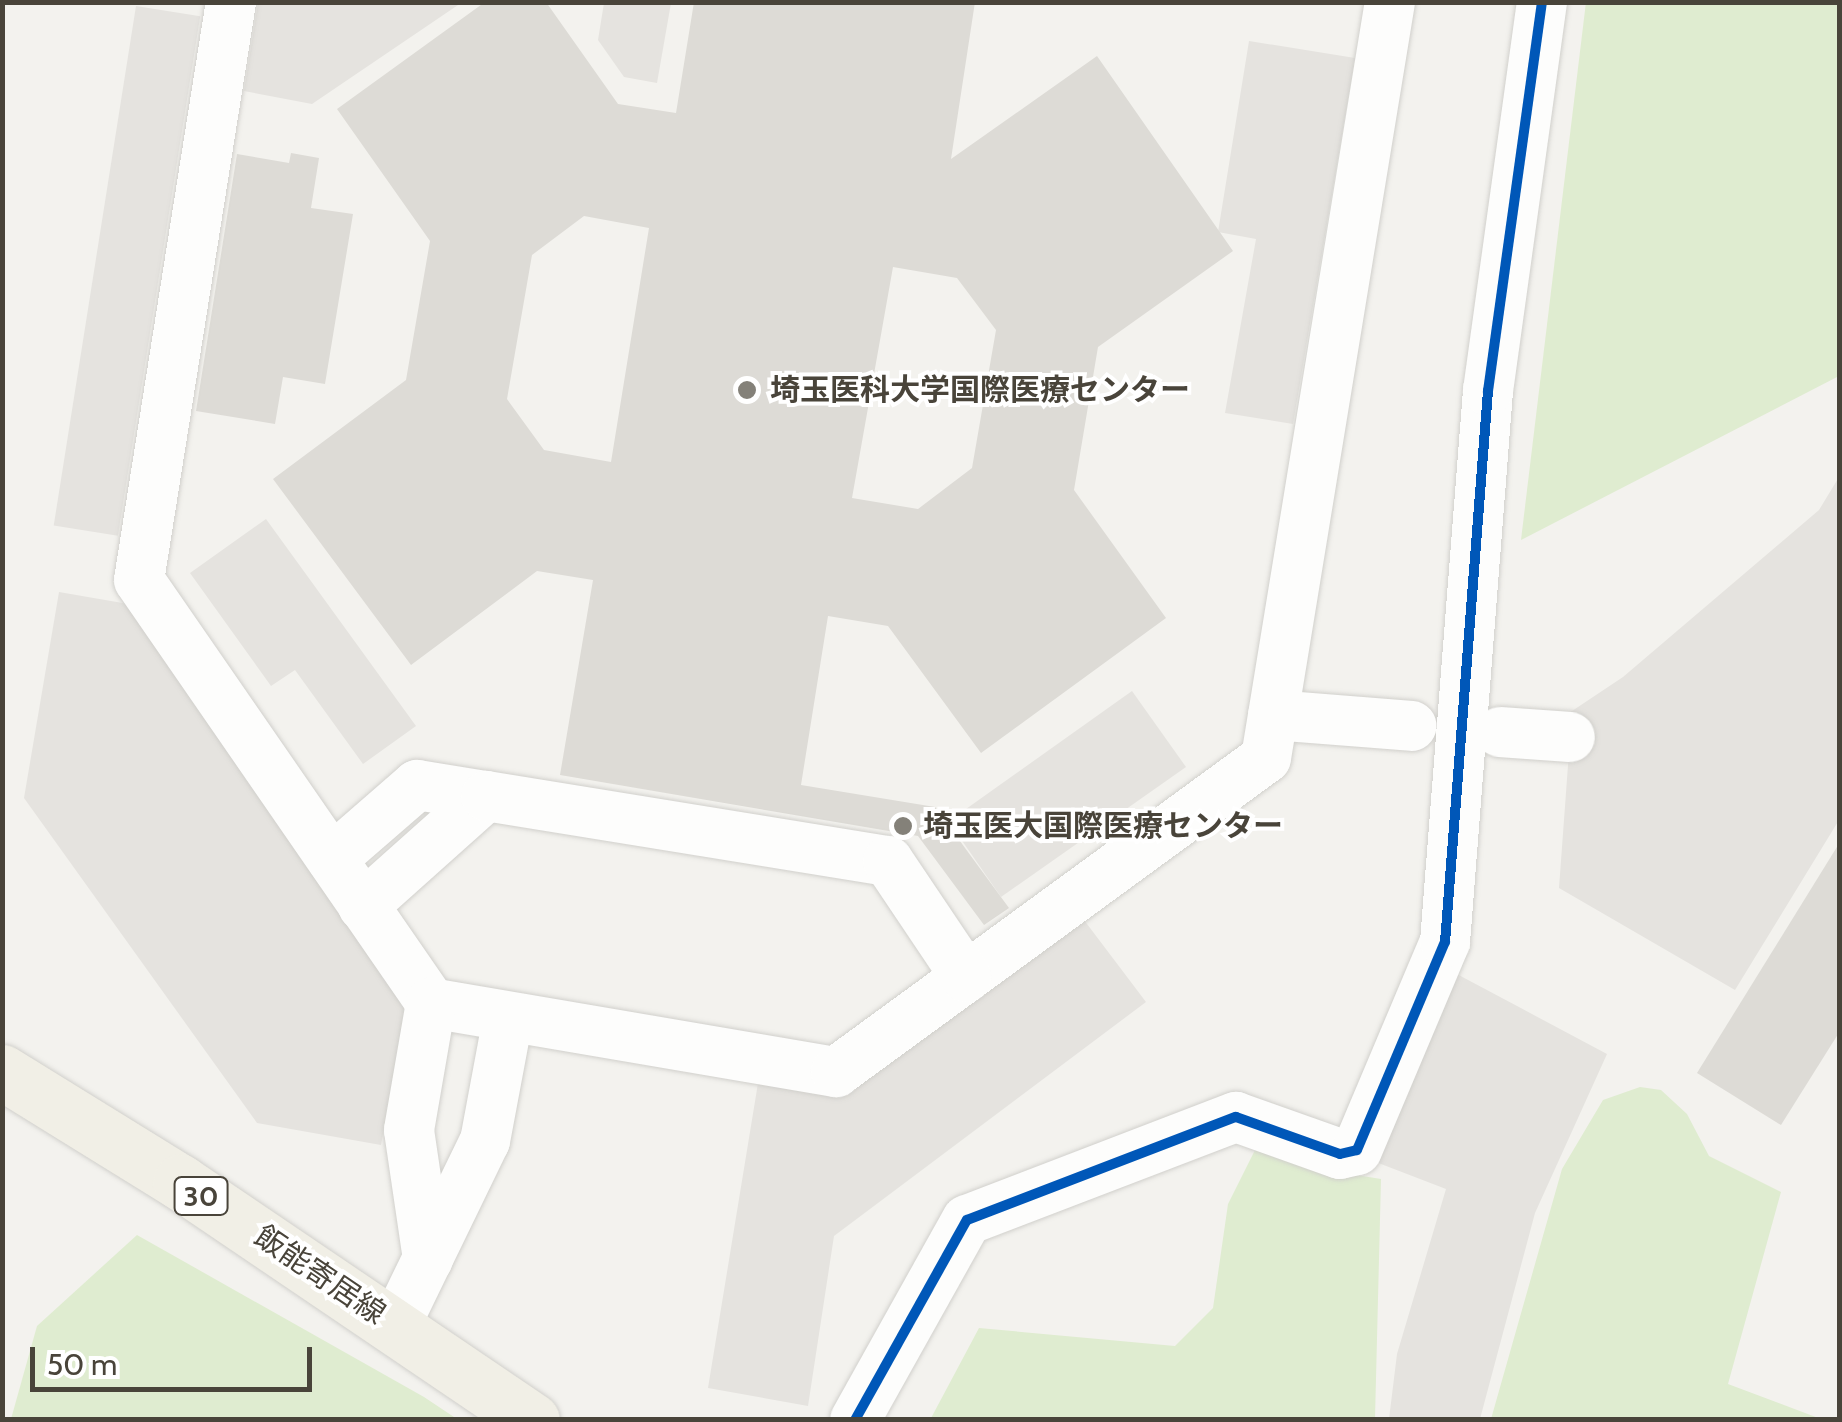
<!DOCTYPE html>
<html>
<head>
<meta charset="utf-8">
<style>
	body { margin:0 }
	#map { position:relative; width:1842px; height:1422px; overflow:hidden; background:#f3f2ee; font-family:Cabin,"Noto Sans JP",sans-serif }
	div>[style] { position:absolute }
	.green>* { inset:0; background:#dfecd0 }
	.parking>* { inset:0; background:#e5e3df; transform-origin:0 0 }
	.building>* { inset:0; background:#dddbd6 }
	.roads { filter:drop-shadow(0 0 2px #d1d0cc) drop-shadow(0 0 2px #d1d0cc) }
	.minor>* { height:50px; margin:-25px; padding:0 25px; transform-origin:25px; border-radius:25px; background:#fdfdfc }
	.major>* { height:55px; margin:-27.5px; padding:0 27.5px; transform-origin:27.5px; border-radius:27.5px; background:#f1efe6 }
	.cycleway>* { height:10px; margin:-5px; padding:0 5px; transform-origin:5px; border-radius:5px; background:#0057b8 }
	.dots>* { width:28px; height:28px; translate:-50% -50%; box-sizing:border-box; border:5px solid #fff; border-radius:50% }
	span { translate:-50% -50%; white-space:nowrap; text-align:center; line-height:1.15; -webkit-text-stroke:8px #fff; paint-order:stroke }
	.shield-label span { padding:2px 8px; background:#fff; border:2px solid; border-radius:8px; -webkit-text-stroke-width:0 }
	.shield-label { font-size:28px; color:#49443a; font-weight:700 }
	.poi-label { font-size:30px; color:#49443a; font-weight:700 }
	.left { translate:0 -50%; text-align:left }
	.street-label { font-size:30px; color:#49443a }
	.frame { position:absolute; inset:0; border:5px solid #49443a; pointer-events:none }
	.scale { position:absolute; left:30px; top:1347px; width:282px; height:45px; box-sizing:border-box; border:5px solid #49443a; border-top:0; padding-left:12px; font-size:30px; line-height:35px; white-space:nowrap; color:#49443a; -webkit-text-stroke:8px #fff; paint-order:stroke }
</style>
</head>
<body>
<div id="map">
	<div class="green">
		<div style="clip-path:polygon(1586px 2px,1839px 3px,1839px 376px,1521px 540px)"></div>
		<div style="clip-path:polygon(1640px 1087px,1661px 1090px,1687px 1114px,1709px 1156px,1781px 1192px,1728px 1384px,1821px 1419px,1491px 1419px,1562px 1169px,1603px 1100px)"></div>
		<div style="clip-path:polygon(1255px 1150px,1292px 1152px,1338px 1172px,1381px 1179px,1375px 1419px,930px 1420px,979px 1328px,1175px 1346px,1213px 1308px,1228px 1204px)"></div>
		<div style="clip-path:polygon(137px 1235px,424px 1397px,457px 1419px,11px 1419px,37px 1326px)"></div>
	</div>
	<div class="parking">
		<div style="clip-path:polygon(258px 3px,258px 2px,461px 3px,312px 104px,244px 91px)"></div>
		<div style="clip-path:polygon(604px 3px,671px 3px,657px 83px,624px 77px,598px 40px)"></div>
		<div style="left:136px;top:6px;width:65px;height:526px;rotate:9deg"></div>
		<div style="clip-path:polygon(1249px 41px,1355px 58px,1293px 424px,1225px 413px,1256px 239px,1218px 232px)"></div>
		<div style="clip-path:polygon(1839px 477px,1839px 820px,1735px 990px,1559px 888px,1570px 738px,1563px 717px,1623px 677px,1819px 510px)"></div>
		<div style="clip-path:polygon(266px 519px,416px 726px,363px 764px,295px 670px,271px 686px,190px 573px)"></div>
		<div style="clip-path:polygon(59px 592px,134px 605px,410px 984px,381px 1145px,257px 1123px,24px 798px)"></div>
		<div style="clip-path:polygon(1132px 691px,1186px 767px,1001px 897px,956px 832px,959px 814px)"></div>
		<div style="clip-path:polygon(1084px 920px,1146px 1002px,834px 1236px,808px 1406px,708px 1388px,759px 1077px,847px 1091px)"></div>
		<div style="clip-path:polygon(1453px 972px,1607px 1054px,1535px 1213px,1480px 1419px,1389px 1419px,1397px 1354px,1446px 1189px,1368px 1159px)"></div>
	</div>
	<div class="building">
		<div style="clip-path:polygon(evenodd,485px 2px,546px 2px,618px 104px,676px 113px,694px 2px,975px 2px,951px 159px,1097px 56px,1233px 251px,1098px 347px,1074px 490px,1166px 618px,981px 753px,888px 626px,828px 616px,801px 785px,935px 807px,1009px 908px,984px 925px,918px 836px,560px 775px,593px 580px,537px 571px,411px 665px,273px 479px,406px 380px,430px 241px,337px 109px,485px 2px,584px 216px,649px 228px,611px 462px,544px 450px,507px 399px,532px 255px,584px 216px,485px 2px,893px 267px,957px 278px,996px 330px,972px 468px,918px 509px,852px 498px,893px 267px)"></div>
		<div style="clip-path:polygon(291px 153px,319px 158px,311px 208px,353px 214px,325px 384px,283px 377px,275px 424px,196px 411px,237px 154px,289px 163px)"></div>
		<div style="clip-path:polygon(1840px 842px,1840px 1031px,1781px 1125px,1697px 1073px)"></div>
	</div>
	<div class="roads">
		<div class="minor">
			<div style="left:231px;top:2px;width:585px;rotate:99.04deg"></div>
			<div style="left:139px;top:580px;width:514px;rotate:55.38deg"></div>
			<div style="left:431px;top:1003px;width:411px;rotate:9.7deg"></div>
			<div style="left:836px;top:1072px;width:532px;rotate:-36.14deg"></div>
			<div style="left:1266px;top:758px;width:766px;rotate:-80.69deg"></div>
			<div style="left:1273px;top:715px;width:139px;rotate:4.5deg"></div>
			<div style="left:1500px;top:732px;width:70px;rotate:4.1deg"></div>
			<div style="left:332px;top:859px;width:113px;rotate:-41deg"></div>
			<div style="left:417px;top:785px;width:70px;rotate:9.1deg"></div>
			<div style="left:363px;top:906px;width:165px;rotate:-41.8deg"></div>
			<div style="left:486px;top:796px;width:407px;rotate:9.2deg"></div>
			<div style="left:888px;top:861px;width:140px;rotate:56.1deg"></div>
			<div style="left:428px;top:1259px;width:130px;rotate:-98.4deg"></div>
			<div style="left:409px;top:1130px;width:129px;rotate:-80.2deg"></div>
			<div style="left:395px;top:1326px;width:206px;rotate:-64.1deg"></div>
			<div style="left:485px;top:1141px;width:125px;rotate:-79.4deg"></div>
			<div style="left:855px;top:1420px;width:229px;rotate:-60.8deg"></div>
			<div style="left:967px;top:1220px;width:288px;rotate:-21deg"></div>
			<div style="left:1236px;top:1117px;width:110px;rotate:19.6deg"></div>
			<div style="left:1340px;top:1154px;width:17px;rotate:-13deg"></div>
			<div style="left:1357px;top:1150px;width:226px;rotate:-67.1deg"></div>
			<div style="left:1445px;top:942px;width:553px;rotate:-85.54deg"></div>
			<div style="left:1488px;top:391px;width:393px;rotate:-82.1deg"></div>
		</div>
		<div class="major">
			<div style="left:2px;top:1072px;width:209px;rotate:31.7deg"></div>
			<div style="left:180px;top:1182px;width:425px;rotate:34.1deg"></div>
		</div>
	</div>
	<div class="cycleway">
		<div style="left:855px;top:1420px;width:229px;rotate:-60.8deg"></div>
		<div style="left:967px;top:1220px;width:288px;rotate:-21deg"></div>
		<div style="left:1236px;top:1117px;width:110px;rotate:19.6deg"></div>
		<div style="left:1340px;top:1154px;width:17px;rotate:-13deg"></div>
		<div style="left:1357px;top:1150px;width:226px;rotate:-67.1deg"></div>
		<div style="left:1445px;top:942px;width:553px;rotate:-85.54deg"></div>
		<div style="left:1488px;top:391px;width:393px;rotate:-82.1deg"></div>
	</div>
	<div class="dots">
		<div style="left:747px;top:390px;background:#848179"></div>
		<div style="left:903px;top:826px;background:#848179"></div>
	</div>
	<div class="shield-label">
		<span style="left:201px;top:1196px">30</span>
	</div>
	<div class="poi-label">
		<span class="left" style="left:770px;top:390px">埼玉医科大学国際医療センター</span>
		<span class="left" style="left:923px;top:826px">埼玉医大国際医療センター</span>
	</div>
	<div class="street-label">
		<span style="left:320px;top:1275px;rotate:34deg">飯能寄居線</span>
	</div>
	<div class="frame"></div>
	<div class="scale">50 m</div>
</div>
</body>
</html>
